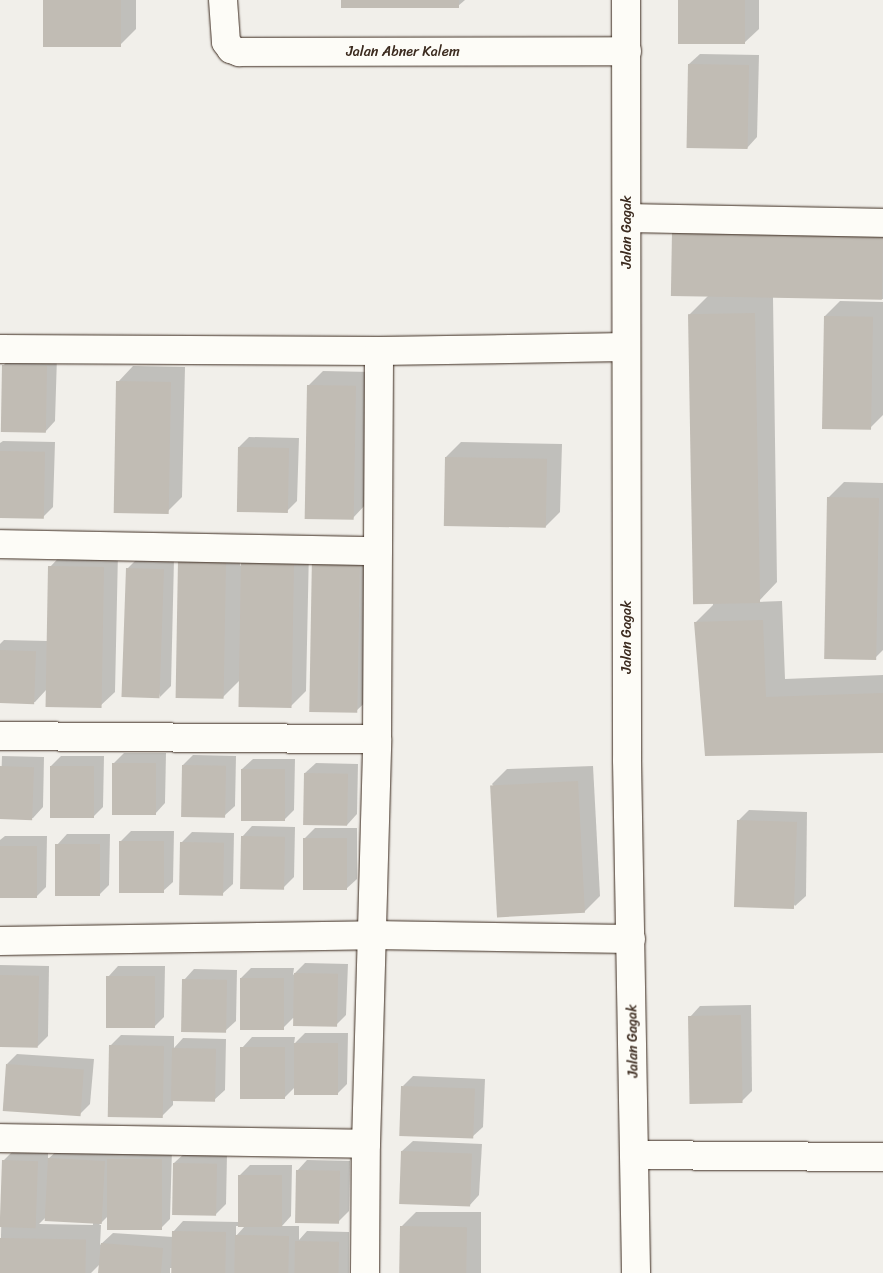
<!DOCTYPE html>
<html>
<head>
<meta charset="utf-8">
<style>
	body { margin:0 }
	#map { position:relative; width:883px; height:1273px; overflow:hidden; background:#f1efea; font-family:Sriracha,sans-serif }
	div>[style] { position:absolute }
	.shadow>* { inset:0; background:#0003 }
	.building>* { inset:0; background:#c1bcb4; transform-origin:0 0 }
	.roads { filter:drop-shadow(0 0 1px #3b2a1e) drop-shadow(0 0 1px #3b2a1e) }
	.minor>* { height:28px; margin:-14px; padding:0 14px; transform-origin:14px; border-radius:14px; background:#fdfcf7 }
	span { translate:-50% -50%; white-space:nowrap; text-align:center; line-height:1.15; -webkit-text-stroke:5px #fdfcf7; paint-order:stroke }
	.street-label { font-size:14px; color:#3b2a1e }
</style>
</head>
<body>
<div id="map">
	<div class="shadow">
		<div style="clip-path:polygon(44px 0,136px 0,136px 29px,121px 44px)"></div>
		<div style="clip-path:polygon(342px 0,465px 0,458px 6px)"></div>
		<div style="clip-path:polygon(680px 0,759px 0,759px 29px,743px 44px)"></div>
		<div style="clip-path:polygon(700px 54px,759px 55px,757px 137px,747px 148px,689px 64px)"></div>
		<div style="clip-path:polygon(883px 218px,883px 299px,773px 297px,777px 582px,758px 602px,782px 601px,785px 679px,883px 675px,883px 752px,706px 755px,695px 623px,713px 605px,689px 315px,708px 296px,673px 233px)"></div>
		<div style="clip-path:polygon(840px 301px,883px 302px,883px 415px,869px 429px,825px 316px)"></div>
		<div style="clip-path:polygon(13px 355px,57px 356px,55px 421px,45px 432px,3px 366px)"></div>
		<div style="clip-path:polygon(133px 366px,185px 367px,182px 497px,167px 512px,118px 382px)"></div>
		<div style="clip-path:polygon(323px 371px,371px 372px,367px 503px,352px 519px,308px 386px)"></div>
		<div style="clip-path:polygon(249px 437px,299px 438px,297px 501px,287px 511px,239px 447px)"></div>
		<div style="clip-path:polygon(3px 441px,55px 442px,53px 507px,43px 517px,0 517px,0 443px)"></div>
		<div style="clip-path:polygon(461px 442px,562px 444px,560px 512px,545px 527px,446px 457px)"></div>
		<div style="clip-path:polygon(844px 482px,883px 483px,883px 650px,874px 659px,828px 498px)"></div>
		<div style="clip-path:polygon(329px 540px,375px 541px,371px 697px,355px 712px)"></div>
		<div style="clip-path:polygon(241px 546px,240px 566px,258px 548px,309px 549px,306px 691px,290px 707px,240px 680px,222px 698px,179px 560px)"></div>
		<div style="clip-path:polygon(65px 551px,118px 552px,115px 692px,99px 707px,46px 690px,35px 702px,0 701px,0 644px,4px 640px,48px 641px,50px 567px)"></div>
		<div style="clip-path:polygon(138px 558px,174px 559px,171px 686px,160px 697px,127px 569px)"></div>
		<div style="clip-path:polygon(124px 753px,166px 753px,165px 803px,155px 814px,114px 763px)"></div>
		<div style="clip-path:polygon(193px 755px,236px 756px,235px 806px,224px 816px,183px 765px)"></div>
		<div style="clip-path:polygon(2px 756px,44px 757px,43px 807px,33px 818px,0 817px)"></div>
		<div style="clip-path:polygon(61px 756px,104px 756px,103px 807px,92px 818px,51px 766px)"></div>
		<div style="clip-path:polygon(253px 759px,295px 759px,294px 810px,284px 820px,242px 769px)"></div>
		<div style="clip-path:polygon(316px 763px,358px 764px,357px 814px,347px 825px,305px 773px)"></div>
		<div style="clip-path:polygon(593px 766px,600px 896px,584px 912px,492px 784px,507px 769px)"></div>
		<div style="clip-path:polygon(749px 810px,807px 812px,806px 896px,795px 906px,738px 821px)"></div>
		<div style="clip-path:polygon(252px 826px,295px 827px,294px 877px,283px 888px,242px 837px)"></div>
		<div style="clip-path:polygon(315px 828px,357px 828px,357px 879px,346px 889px,305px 838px)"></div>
		<div style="clip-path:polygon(131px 831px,174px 831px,173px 882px,162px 892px,121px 841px)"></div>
		<div style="clip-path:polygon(192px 832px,234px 833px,233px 884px,222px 894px,181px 843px)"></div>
		<div style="clip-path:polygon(67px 834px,110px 834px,109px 885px,98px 896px,57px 845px)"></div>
		<div style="clip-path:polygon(5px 836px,47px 836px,46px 887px,36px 897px,0 897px,0 840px)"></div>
		<div style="clip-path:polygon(305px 963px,348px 964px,346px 1015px,336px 1025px,293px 1018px,282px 1029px,241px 978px,251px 968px,294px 968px,293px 975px)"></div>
		<div style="clip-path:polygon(0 965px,49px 966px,48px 1036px,38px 1046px,0 1046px)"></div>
		<div style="clip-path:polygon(118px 966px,165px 966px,164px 1017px,154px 1027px,108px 977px)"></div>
		<div style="clip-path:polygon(194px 969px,237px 970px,236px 1021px,225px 1031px,184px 980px)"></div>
		<div style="clip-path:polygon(751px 1005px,752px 1091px,741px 1102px,690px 1017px,700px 1006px)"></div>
		<div style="clip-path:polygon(305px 1033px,348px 1033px,347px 1084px,336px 1095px,294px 1088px,283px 1099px,242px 1048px,252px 1037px,295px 1037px,294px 1044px)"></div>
		<div style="clip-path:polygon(121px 1035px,174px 1036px,174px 1048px,183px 1038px,226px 1039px,225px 1090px,214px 1100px,173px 1100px,173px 1105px,162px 1116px,111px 1045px)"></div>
		<div style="clip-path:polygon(17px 1054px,94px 1059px,90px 1104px,79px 1115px,7px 1064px)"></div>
		<div style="clip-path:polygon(413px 1076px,485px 1079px,483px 1127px,472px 1137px,403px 1086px)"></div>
		<div style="clip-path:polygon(413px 1141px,482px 1144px,479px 1195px,469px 1206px,402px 1151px)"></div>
		<div style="clip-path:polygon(evenodd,60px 1148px,172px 1149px,170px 1219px,160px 1229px,108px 1216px,99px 1225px,101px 1225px,100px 1245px,113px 1233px,173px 1237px,173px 1232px,183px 1221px,238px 1222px,239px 1176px,250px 1165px,292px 1165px,291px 1216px,282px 1226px,299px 1226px,299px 1240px,307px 1231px,349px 1232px,349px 1273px,172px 1273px,172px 1268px,170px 1268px,170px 1273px,100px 1273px,100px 1264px,91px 1273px,0 1273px,3px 1161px,14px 1150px,48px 1151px,48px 1159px,60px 1148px,46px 1217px,93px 1222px,93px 1225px,39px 1224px,46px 1217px,60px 1148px,236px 1226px,245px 1226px,236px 1236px,236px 1226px)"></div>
		<div style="clip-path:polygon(185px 1153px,227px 1154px,226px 1204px,216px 1214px,174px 1163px)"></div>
		<div style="clip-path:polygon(307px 1160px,350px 1161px,349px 1211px,338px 1222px,297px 1171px)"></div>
		<div style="clip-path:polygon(416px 1212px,481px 1212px,481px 1273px,400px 1273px,401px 1227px)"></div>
	</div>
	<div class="building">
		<div style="left:43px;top:0;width:78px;height:47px"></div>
		<div style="left:341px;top:0;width:118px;height:8px"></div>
		<div style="left:678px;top:0;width:67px;height:44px"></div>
		<div style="left:688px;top:64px;width:61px;height:84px;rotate:1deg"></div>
		<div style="left:672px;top:232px;width:211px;height:64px;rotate:1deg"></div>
		<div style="left:755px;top:313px;width:290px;height:67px;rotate:89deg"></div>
		<div style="left:824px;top:316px;width:49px;height:113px;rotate:1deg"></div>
		<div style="left:2px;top:365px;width:45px;height:67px;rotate:1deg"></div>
		<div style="left:116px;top:381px;width:55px;height:132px;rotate:1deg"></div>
		<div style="left:307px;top:385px;width:49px;height:134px;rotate:1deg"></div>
		<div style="left:238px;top:447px;width:51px;height:65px;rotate:1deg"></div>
		<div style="left:0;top:451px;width:45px;height:67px;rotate:1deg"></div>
		<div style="left:445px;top:457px;width:102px;height:69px;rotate:1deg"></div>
		<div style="left:827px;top:497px;width:52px;height:162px;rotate:1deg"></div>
		<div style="left:312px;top:555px;width:48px;height:157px;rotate:1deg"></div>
		<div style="left:178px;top:560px;width:48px;height:138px;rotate:1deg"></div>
		<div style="left:241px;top:563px;width:53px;height:144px;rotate:1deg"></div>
		<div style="left:48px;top:566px;width:56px;height:141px;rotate:1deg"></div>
		<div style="left:126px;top:568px;width:38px;height:129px;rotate:2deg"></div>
		<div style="clip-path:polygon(763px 620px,766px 697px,883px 693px,883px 753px,705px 756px,694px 622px)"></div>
		<div style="left:0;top:650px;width:36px;height:53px;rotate:2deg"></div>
		<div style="left:112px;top:763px;width:44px;height:52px"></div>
		<div style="left:182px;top:765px;width:44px;height:52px;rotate:1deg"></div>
		<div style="left:0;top:766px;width:34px;height:53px;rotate:2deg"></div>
		<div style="left:50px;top:766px;width:44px;height:52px"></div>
		<div style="left:241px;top:769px;width:44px;height:52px"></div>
		<div style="left:304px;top:773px;width:44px;height:52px;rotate:1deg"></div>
		<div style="left:578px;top:781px;width:132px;height:88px;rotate:87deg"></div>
		<div style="left:737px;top:820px;width:60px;height:87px;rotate:2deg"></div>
		<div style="left:241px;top:836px;width:44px;height:53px;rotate:1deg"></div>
		<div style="left:303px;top:838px;width:44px;height:52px"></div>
		<div style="left:119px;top:841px;width:45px;height:52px"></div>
		<div style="left:180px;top:842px;width:44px;height:53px;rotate:1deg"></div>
		<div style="left:55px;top:844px;width:45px;height:52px"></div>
		<div style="left:0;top:846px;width:37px;height:52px"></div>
		<div style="left:294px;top:973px;width:44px;height:53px;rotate:1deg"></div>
		<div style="left:0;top:975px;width:39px;height:72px;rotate:1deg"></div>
		<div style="left:106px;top:976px;width:49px;height:52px"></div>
		<div style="left:240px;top:978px;width:44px;height:52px"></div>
		<div style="left:182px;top:979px;width:45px;height:53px;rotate:1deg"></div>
		<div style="left:741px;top:1015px;width:88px;height:53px;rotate:89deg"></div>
		<div style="left:294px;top:1043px;width:44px;height:52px"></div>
		<div style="left:109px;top:1045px;width:55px;height:72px;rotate:1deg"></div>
		<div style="left:240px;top:1047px;width:45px;height:52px"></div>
		<div style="left:172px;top:1048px;width:44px;height:53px;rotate:1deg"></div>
		<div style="left:6px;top:1064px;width:78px;height:47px;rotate:4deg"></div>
		<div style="left:401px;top:1086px;width:74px;height:50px;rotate:2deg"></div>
		<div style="left:401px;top:1151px;width:71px;height:53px;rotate:2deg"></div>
		<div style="left:48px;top:1158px;width:57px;height:63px;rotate:3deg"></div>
		<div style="left:107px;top:1159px;width:55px;height:71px"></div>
		<div style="left:2px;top:1160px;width:36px;height:67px;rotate:2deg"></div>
		<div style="left:173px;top:1163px;width:44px;height:52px;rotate:1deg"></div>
		<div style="left:296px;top:1170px;width:44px;height:53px;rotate:1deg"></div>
		<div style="left:238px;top:1175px;width:44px;height:52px"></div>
		<div style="left:400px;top:1226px;width:67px;height:47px;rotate:1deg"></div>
		<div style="left:172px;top:1231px;width:54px;height:42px;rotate:1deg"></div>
		<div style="left:235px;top:1235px;width:54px;height:38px;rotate:1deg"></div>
		<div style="left:0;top:1238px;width:86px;height:35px;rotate:1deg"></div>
		<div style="left:295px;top:1241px;width:44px;height:32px;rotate:1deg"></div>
		<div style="clip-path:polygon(101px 1243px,163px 1248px,161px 1273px,98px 1273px)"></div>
	</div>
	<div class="roads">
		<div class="minor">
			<div style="left:223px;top:0;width:42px;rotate:85.9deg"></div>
			<div style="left:226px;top:42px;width:9px;rotate:54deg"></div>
			<div style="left:231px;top:49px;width:9px;rotate:21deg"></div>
			<div style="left:239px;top:52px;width:388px;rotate:-0.1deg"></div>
			<div style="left:626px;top:0;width:760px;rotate:89.92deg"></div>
			<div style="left:627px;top:760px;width:513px;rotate:88.99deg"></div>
			<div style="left:627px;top:218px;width:256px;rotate:1.1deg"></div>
			<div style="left:0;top:349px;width:379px;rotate:0.3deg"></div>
			<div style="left:379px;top:351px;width:247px;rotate:-0.9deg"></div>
			<div style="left:0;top:544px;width:378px;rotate:1.1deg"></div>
			<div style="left:0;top:736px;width:377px;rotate:0.5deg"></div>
			<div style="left:0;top:941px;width:372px;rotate:-0.9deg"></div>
			<div style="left:372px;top:935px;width:259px;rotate:0.9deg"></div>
			<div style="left:0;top:1138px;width:366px;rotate:0.9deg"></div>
			<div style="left:635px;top:1155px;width:248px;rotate:0.5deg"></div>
			<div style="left:365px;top:1273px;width:129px;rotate:-89.6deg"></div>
			<div style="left:366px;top:1144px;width:405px;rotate:-88.4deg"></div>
			<div style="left:377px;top:739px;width:388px;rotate:-89.7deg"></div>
		</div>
	</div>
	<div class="street-label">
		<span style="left:403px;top:52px">Jalan Abner Kalem</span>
		<span style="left:627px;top:232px;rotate:-90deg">Jalan Gagak</span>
		<span style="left:627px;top:637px;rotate:-90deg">Jalan Gagak</span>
		<span style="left:633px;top:1041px;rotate:-91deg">Jalan Gagak</span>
	</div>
</div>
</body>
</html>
